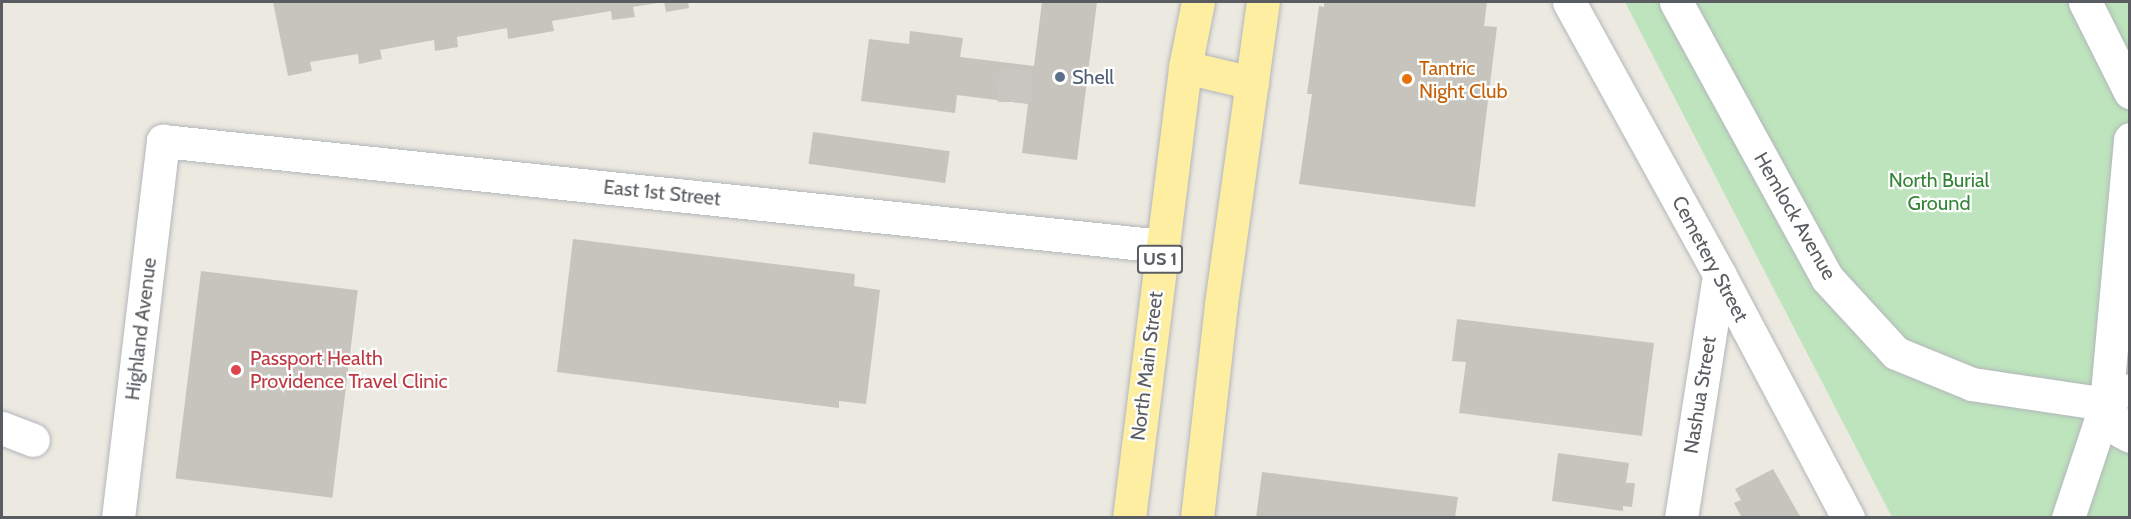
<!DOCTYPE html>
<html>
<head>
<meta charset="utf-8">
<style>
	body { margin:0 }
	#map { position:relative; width:2131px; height:519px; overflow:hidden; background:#ece9e0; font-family:Cabin,sans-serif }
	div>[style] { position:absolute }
	.green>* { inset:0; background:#bde4bc }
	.building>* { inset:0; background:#c7c4bd; transform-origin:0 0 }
	.minor-tunnel>* { height:33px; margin-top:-16.5px; transform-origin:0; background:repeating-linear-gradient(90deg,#c7c6c0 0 33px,transparent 0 49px) }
	.roads { filter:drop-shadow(0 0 2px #b3b6bb) drop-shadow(0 0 2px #b3b6bb) }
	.minor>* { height:33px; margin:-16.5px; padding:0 16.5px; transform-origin:16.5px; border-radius:16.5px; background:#fff }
	.major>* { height:33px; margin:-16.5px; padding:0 16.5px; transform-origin:16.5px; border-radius:16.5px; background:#feeea2 }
	.dots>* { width:16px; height:16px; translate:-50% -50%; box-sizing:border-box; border:3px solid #fff; border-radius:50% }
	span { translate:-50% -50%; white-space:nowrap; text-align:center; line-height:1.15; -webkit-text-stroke:4.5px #fff; paint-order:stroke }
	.shield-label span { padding:2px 4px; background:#fff; border:2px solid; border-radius:4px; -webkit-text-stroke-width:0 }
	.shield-label { font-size:18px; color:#595d61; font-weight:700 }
	.food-label { font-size:20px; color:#c56008 }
	.left { translate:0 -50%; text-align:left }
	.service-label { font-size:20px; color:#4e5e75 }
	.park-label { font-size:20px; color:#358437 }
	.street-label { font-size:20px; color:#595d61 }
	.health-label { font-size:20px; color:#be3a42 }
	.frame { position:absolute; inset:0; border:3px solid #595d61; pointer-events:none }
</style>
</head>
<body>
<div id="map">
	<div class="green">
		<div style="clip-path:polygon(1625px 2px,2129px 2px,2129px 517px,1892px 517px)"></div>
	</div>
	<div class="building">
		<div style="clip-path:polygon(273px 2px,657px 2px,657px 3px,633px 7px,635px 17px,612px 20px,611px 11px,552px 21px,554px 31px,508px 39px,507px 28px,457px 37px,458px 47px,435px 51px,434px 40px,380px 50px,382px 59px,359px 64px,358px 54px,310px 62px,312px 71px,288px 76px)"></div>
		<div style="clip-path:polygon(664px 2px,688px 2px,689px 8px,666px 12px)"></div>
		<div style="clip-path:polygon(1042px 2px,1097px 2px,1077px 160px,1022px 153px,1028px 104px,957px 95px,955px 113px,861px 101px,869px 39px,909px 44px,910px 31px,963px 38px,960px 57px,1034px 66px)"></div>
		<div style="clip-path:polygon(1324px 2px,1487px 2px,1484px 26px,1497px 27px,1475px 207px,1299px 184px,1312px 94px,1307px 94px,1319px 6px,1324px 7px)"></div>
		<div style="left:813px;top:132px;width:138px;height:32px;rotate:8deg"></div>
		<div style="clip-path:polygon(573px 239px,855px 274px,854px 286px,880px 290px,866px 404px,839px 401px,839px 408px,557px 372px)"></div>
		<div style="left:201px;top:271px;width:158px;height:209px;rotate:7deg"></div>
		<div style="clip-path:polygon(1457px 319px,1654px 343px,1642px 436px,1459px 413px,1466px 362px,1452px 361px)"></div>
		<div style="clip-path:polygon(1558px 453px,1629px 463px,1626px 483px,1635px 483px,1632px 507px,1623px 506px,1623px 511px,1552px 501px)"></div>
		<div style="clip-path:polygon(1773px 469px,1801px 518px,1742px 518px,1734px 503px,1741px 500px,1735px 489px)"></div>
		<div style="clip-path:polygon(1262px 472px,1458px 497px,1455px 518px,1256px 518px)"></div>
	</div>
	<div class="minor-tunnel">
		<div style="left:1014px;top:102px;width:39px;rotate:-87deg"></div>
	</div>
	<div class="roads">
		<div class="minor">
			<div style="left:1569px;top:2px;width:311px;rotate:61.1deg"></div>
			<div style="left:1719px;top:274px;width:276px;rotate:62.1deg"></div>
			<div style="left:1676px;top:2px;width:315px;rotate:61.3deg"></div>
			<div style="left:1827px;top:278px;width:102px;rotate:47.4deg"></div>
			<div style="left:1896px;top:353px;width:82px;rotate:22.2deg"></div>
			<div style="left:1972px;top:384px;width:135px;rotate:8.5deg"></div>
			<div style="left:2085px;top:2px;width:101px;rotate:63.4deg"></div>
			<div style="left:2106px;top:404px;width:266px;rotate:-84.8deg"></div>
			<div style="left:2106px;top:404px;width:31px;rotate:61deg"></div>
			<div style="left:2121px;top:431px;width:10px;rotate:29deg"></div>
			<div style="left:2px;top:428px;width:33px;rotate:21deg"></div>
			<div style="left:118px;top:518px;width:380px;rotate:-83.2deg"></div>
			<div style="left:163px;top:141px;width:1005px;rotate:6deg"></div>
			<div style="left:1681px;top:518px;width:247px;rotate:-81.1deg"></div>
			<div style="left:2068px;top:518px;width:120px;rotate:-71.6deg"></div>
			<div style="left:2106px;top:404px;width:21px;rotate:-43deg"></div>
		</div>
		<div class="major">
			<div style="left:1185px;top:67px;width:69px;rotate:13.4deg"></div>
			<div style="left:1129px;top:518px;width:454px;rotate:-82.9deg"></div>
			<div style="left:1185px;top:67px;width:66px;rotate:-78.7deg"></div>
			<div style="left:1197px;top:518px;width:215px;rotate:-83.6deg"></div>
			<div style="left:1221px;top:304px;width:305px;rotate:-82.1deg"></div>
		</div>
	</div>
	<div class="dots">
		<div style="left:1060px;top:77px;background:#5c6f8a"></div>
		<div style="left:1407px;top:79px;background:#e8710a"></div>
		<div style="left:236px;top:370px;background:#e0444e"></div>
	</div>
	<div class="shield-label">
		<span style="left:1160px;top:259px">US 1</span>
	</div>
	<div class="food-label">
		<span class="left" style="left:1419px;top:80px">Tantric<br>Night Club</span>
	</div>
	<div class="service-label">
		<span class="left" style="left:1072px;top:77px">Shell</span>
	</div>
	<div class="park-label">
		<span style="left:1939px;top:192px">North Burial<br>Ground</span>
	</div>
	<div class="street-label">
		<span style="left:662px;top:193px;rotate:6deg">East 1st Street</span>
		<span style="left:1795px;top:216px;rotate:60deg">Hemlock Avenue</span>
		<span style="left:1710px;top:259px;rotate:62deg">Cemetery Street</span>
		<span style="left:141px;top:329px;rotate:-83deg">Highland Avenue</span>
		<span style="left:1147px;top:366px;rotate:-83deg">North Main Street</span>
		<span style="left:1700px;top:395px;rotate:-81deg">Nashua Street</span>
	</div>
	<div class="health-label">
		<span class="left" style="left:250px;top:370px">Passport Health<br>Providence Travel Clinic</span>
	</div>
	<div class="frame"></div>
</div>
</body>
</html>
